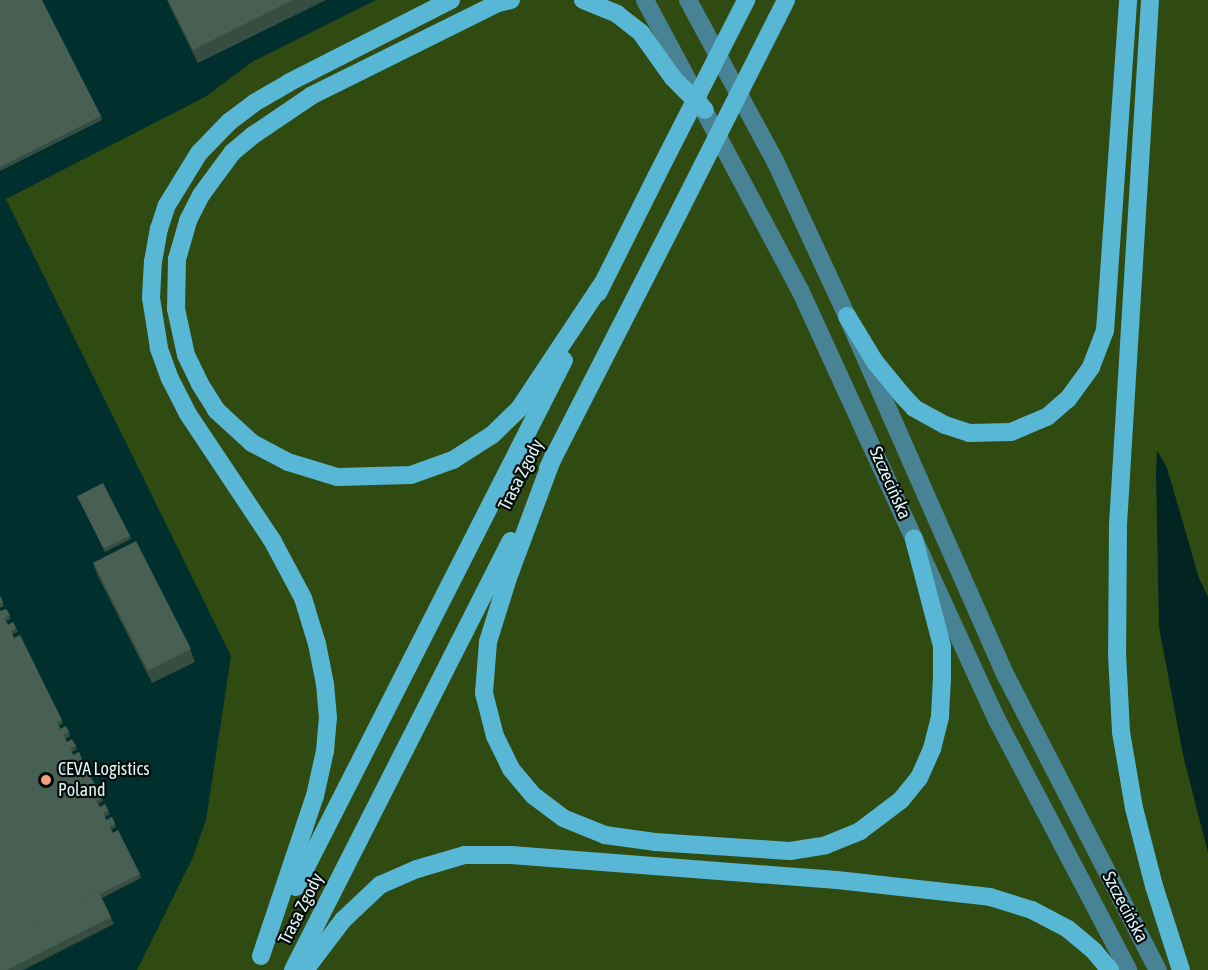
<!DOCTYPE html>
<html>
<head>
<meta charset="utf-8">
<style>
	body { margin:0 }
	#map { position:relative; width:1208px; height:970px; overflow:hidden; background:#022523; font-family:"Asap Condensed",sans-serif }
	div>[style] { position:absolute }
	.built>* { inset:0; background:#002f2d }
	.green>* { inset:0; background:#304b11 }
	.secondary>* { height:18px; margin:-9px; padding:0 9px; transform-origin:9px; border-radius:9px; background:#488295 }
	.highway>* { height:18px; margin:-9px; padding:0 9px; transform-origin:9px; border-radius:9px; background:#57b7d5 }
	.highway-bridge>* { height:18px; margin:-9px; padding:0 9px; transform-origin:9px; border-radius:9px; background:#57b7d5 }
	.wall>* { inset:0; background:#354e41 }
	.building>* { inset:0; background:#486054; transform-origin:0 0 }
	.dots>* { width:16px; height:16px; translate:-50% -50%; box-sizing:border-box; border:3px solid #020b0b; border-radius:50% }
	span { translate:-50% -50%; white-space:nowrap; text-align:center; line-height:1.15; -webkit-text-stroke:4.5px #020b0b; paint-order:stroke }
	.street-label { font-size:18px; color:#e2f5f3 }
	.poi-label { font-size:18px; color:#e2f5f3 }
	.left { translate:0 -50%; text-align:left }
</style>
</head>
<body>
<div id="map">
	<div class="built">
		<div style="clip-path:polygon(0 0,376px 0,252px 62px,205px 97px,160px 508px,231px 656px,206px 820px,192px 859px,137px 970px,0 970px)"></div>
	</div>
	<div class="green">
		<div style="clip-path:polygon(376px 0,1208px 0,1208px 597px,1199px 578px,1167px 468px,1157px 450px,1156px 474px,1159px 627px,1183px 755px,1208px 853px,1208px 970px,137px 970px,192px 859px,206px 820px,231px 656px,6px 199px,205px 97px,252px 62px)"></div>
	</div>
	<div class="secondary">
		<div style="left:645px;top:0;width:329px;rotate:61.9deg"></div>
		<div style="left:800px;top:290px;width:473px;rotate:65.4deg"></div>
		<div style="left:997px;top:720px;width:282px;rotate:62.3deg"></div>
		<div style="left:688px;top:0;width:185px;rotate:61.6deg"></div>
		<div style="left:776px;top:163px;width:169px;rotate:65.1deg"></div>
		<div style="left:847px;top:316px;width:394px;rotate:66.2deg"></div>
		<div style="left:1006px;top:676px;width:331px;rotate:62.7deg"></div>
	</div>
	<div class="highway">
		<div style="left:511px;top:0;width:13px;rotate:167deg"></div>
		<div style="left:498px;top:3px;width:209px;rotate:153.6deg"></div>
		<div style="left:311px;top:96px;width:71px;rotate:145.9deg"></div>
		<div style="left:252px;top:136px;width:26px;rotate:140deg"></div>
		<div style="left:232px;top:153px;width:52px;rotate:126.4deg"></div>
		<div style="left:201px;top:195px;width:29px;rotate:117deg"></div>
		<div style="left:188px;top:221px;width:40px;rotate:106deg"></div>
		<div style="left:177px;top:259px;width:50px;rotate:91.1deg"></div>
		<div style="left:176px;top:309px;width:47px;rotate:77.7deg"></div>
		<div style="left:186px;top:355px;width:32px;rotate:64deg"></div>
		<div style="left:200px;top:384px;width:31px;rotate:58deg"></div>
		<div style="left:216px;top:410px;width:49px;rotate:42.5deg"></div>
		<div style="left:252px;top:443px;width:41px;rotate:27.8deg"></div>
		<div style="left:288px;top:462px;width:51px;rotate:17deg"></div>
		<div style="left:337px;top:477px;width:74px;rotate:-1.5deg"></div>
		<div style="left:411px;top:475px;width:45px;rotate:-19.7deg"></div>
		<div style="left:453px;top:460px;width:46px;rotate:-32.7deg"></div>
		<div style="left:492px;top:435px;width:37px;rotate:-44deg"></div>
		<div style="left:519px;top:409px;width:150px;rotate:-56.4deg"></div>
		<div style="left:583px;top:0;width:37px;rotate:22deg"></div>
		<div style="left:617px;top:14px;width:31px;rotate:38deg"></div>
		<div style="left:641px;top:33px;width:55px;rotate:54.6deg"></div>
		<div style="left:673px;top:78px;width:45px;rotate:45deg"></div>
		<div style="left:1150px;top:0;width:526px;rotate:93.49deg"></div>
		<div style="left:1118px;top:525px;width:128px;rotate:90.4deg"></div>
		<div style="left:1117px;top:653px;width:79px;rotate:87.1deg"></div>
		<div style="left:1121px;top:732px;width:77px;rotate:80.3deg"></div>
		<div style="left:1134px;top:808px;width:81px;rotate:75.6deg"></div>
		<div style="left:1154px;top:886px;width:88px;rotate:72.2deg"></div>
		<div style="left:777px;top:18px;width:20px;rotate:-63deg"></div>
		<div style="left:598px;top:293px;width:130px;rotate:-63.4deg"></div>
		<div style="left:847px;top:316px;width:54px;rotate:58.7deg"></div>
		<div style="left:875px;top:362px;width:44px;rotate:50.5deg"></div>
		<div style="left:903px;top:396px;width:16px;rotate:47deg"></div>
		<div style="left:914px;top:408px;width:35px;rotate:29deg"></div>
		<div style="left:945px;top:425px;width:25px;rotate:18deg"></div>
		<div style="left:969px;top:433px;width:42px;rotate:-1.4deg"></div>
		<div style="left:1011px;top:432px;width:39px;rotate:-23deg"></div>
		<div style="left:1047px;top:417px;width:28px;rotate:-41deg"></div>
		<div style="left:1068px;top:399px;width:39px;rotate:-54deg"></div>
		<div style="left:1091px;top:367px;width:39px;rotate:-69deg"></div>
		<div style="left:1105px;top:331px;width:332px;rotate:-86deg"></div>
		<div style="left:553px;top:457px;width:129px;rotate:110.4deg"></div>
		<div style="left:508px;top:578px;width:67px;rotate:107.4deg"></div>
		<div style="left:488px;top:642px;width:51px;rotate:94.5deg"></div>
		<div style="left:484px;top:693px;width:44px;rotate:75.7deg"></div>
		<div style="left:495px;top:736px;width:37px;rotate:64deg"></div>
		<div style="left:511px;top:769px;width:35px;rotate:50deg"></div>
		<div style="left:534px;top:796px;width:36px;rotate:37deg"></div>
		<div style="left:563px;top:818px;width:45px;rotate:22deg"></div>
		<div style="left:605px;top:835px;width:50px;rotate:8deg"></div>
		<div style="left:655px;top:842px;width:135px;rotate:3.8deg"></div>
		<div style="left:790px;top:851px;width:36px;rotate:-9deg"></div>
		<div style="left:826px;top:845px;width:37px;rotate:-22deg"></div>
		<div style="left:860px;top:831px;width:51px;rotate:-37.1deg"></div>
		<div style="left:901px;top:800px;width:28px;rotate:-51deg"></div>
		<div style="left:919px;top:778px;width:32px;rotate:-66deg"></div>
		<div style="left:932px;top:749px;width:34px;rotate:-76deg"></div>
		<div style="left:940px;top:716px;width:35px;rotate:-87deg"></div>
		<div style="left:942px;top:681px;width:35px;rotate:-90deg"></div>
		<div style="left:942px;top:646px;width:111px;rotate:-104.7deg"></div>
		<div style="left:548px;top:468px;width:285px;rotate:-62.9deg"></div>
		<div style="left:296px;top:887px;width:591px;rotate:-63.04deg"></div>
		<div style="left:261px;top:956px;width:169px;rotate:-71.4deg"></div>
		<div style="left:315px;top:796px;width:46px;rotate:-77.5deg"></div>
		<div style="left:325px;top:751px;width:33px;rotate:-85deg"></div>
		<div style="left:328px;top:718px;width:34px;rotate:-95deg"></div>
		<div style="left:325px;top:684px;width:41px;rotate:-101.3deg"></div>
		<div style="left:317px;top:644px;width:48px;rotate:-106.9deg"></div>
		<div style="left:303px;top:598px;width:66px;rotate:-118.1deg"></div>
		<div style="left:272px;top:540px;width:151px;rotate:-123.7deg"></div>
		<div style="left:188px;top:414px;width:39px;rotate:-117deg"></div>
		<div style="left:170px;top:379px;width:33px;rotate:-110deg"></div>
		<div style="left:159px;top:348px;width:51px;rotate:-99.1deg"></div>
		<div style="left:151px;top:298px;width:36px;rotate:-87deg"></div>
		<div style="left:153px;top:262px;width:34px;rotate:-80deg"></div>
		<div style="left:159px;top:229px;width:25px;rotate:-72deg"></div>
		<div style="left:167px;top:205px;width:61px;rotate:-58.4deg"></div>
		<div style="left:199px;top:153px;width:43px;rotate:-45.9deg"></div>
		<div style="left:229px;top:122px;width:31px;rotate:-37deg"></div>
		<div style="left:254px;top:103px;width:39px;rotate:-30deg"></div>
		<div style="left:288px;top:83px;width:183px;rotate:-27deg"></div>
		<div style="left:293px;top:970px;width:481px;rotate:-63.1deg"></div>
		<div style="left:305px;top:970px;width:63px;rotate:-52.8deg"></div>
		<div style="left:343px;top:920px;width:51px;rotate:-43.4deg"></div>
		<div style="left:380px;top:885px;width:40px;rotate:-23.4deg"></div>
		<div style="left:417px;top:869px;width:50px;rotate:-16.3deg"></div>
		<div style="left:465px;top:855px;width:46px"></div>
		<div style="left:511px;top:855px;width:327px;rotate:4.4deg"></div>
		<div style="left:837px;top:880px;width:154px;rotate:6.3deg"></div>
		<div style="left:990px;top:897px;width:44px;rotate:17.2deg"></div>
		<div style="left:1032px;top:910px;width:41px;rotate:27.8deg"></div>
		<div style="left:1068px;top:929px;width:34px;rotate:40deg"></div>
		<div style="left:1094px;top:951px;width:25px;rotate:50deg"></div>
	</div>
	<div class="highway-bridge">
		<div style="left:656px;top:177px;width:199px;rotate:-63deg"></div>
		<div style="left:678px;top:214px;width:220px;rotate:-63.2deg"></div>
	</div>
	<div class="wall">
		<div style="clip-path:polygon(0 0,101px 116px,102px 120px,0 171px)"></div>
		<div style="clip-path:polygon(167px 0,326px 0,198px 63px,171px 9px)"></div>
		<div style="clip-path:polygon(77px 496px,130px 535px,131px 539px,105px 552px)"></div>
		<div style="clip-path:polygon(93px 563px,190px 649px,195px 662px,152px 683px,98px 576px)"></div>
		<div style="clip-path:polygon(0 596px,4px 606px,0 608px)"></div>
		<div style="clip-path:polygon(6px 609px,11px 619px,6px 621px,8px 625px,13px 622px,18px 632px,12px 634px,62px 720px,63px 723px,59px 726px,60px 729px,69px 732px,70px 736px,65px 739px,67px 742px,76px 746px,77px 749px,72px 752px,73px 755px,79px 752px,83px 762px,78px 765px,80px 768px,95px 785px,97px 788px,91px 791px,93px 794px,99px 791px,103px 801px,98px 804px,100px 807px,105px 804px,110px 814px,105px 817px,106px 820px,112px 817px,116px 827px,111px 830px,140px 874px,141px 878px,102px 898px,114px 924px,23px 970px,0 970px,1px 611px)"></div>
	</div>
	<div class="building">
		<div style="clip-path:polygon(0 0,42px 0,101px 116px,0 167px)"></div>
		<div style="clip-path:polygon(168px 0,293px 0,193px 50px)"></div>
		<div style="left:103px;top:483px;width:59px;height:29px;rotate:63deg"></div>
		<div style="left:136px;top:541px;width:121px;height:48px;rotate:63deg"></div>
		<div style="clip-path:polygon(0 596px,3px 602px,0 604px)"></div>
		<div style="clip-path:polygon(6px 609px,10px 615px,4px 618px,8px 625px,13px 622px,16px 628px,11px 631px,14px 638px,20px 635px,62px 720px,57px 722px,60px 729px,66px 726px,69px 732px,63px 735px,67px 742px,72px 739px,76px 746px,70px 748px,73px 755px,79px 752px,82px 759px,77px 761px,80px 768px,85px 765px,95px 785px,90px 788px,93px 794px,99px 791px,102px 798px,96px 801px,100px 807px,105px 804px,108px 811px,103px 813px,106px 820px,112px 817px,115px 824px,109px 827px,113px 833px,118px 830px,140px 874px,100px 894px,98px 891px,0 941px,0 610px,1px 611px)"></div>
		<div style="clip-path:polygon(98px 891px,111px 917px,7px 970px,0 970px,0 941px)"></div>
	</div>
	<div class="dots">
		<div style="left:46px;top:780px;background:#f2a081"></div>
	</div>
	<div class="street-label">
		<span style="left:521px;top:475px;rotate:-63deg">Trasa Zgody</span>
		<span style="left:890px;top:483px;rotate:66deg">Szczecińska</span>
		<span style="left:1125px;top:907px;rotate:62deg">Szczecińska</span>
		<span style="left:301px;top:909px;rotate:-63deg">Trasa Zgody</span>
	</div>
	<div class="poi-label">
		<span class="left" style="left:58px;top:780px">CEVA Logistics<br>Poland</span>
	</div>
</div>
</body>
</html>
